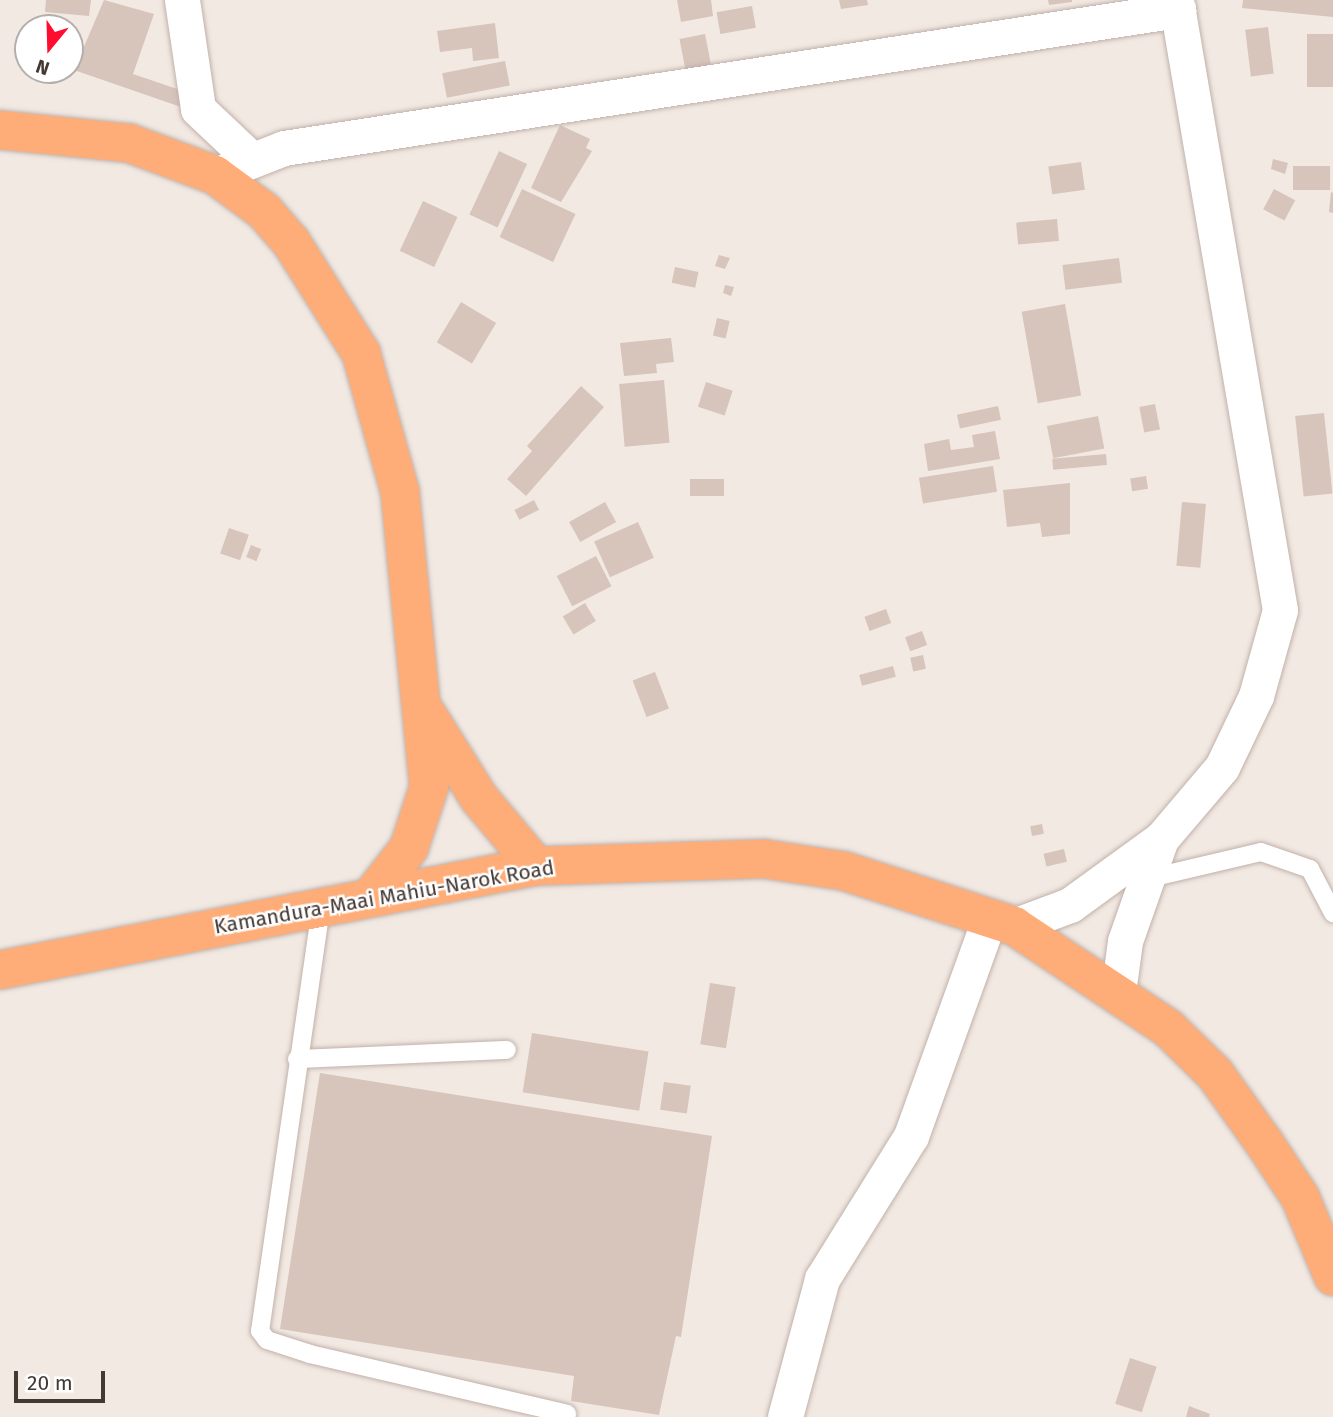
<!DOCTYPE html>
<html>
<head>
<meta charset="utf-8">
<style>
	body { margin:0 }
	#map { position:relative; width:1333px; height:1417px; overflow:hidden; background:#f2e9e3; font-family:"Fira Sans",sans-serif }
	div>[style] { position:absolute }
	.building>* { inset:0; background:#d7c4bb; transform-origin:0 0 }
	.roads { filter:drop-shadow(0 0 2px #c1b1a8) drop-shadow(0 0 2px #c1b1a8) }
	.service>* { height:18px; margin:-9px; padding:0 9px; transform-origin:9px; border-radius:9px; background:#fff }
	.minor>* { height:35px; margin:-17.5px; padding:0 17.5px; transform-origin:17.5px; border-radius:17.5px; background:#fff }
	.trunk>* { height:38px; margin:-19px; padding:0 19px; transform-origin:19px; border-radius:19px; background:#ffad78 }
	span { translate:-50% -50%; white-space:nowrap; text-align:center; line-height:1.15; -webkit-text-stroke:5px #fff; paint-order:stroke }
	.street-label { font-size:21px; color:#443833 }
	.north { position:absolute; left:14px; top:14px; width:70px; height:70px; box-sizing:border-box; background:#fff; border:2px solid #b4afad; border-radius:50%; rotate:199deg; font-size:19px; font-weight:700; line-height:28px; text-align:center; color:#443833 }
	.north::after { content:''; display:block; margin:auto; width:24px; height:32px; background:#ff0d2f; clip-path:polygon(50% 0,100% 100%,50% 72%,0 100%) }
	.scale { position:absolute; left:14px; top:1371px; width:91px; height:32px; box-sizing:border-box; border:4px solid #443833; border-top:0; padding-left:9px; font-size:21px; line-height:24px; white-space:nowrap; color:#443833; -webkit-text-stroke:5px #fff; paint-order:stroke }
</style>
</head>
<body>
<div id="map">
	<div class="building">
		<div style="clip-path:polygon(46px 0,91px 0,89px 16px,45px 12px)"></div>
		<div style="clip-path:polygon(104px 0,154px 14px,133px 74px,186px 92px,181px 107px,74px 70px)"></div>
		<div style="clip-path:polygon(677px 0,711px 0,713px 16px,681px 22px)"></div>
		<div style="clip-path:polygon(839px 0,867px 0,868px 5px,841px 9px)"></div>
		<div style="clip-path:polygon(1048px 0,1072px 0,1072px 2px,1049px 5px)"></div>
		<div style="clip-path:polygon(1243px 0,1333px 0,1333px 17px,1242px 8px)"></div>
		<div style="left:752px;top:6px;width:22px;height:36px;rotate:80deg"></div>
		<div style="clip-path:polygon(495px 23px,499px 58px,473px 61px,472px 48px,440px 52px,437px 31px)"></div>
		<div style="left:1268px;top:27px;width:47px;height:23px;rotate:83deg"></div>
		<div style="left:705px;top:34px;width:32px;height:26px;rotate:79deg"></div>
		<div style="left:1307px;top:34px;width:26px;height:53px"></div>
		<div style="clip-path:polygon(27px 36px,28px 36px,28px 57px,22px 55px)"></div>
		<div style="left:505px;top:61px;width:25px;height:64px;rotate:79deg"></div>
		<div style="clip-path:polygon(560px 125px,590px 139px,586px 148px,592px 151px,561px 202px,531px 188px)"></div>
		<div style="left:499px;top:151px;width:31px;height:70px;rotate:25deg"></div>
		<div style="clip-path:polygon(1273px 159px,1288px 163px,1285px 174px,1271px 169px)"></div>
		<div style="left:1081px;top:162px;width:28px;height:33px;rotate:82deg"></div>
		<div style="left:1293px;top:166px;width:37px;height:24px"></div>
		<div style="left:522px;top:189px;width:59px;height:53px;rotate:25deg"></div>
		<div style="left:1274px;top:189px;width:24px;height:23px;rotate:28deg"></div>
		<div style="clip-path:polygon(1331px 192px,1333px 193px,1333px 213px,1329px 212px)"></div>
		<div style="left:423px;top:201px;width:38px;height:55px;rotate:25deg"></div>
		<div style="left:1057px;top:219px;width:22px;height:41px;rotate:85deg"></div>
		<div style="clip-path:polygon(719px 255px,730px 258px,725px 269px,715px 266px)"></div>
		<div style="left:1119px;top:258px;width:25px;height:57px;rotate:83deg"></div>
		<div style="left:675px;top:267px;width:24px;height:16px;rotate:12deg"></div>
		<div style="clip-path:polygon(725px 285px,734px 287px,731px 296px,723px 293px)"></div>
		<div style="left:461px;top:302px;width:41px;height:47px;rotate:31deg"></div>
		<div style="left:1065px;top:304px;width:93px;height:44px;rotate:80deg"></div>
		<div style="left:717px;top:318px;width:13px;height:18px;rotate:13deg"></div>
		<div style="clip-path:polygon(671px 338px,674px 362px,656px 364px,657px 373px,624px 376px,620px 343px)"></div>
		<div style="left:664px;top:380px;width:63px;height:45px;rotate:85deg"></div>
		<div style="left:706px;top:382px;width:28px;height:26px;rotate:18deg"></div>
		<div style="clip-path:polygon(581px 386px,604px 407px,526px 496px,507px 479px,532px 451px,527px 446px)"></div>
		<div style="left:1155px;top:404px;width:26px;height:16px;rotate:79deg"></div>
		<div style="left:998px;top:406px;width:14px;height:42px;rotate:78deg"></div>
		<div style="left:1324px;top:413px;width:81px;height:29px;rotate:84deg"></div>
		<div style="left:1098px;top:416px;width:33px;height:52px;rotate:79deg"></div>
		<div style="clip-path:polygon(995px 431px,1000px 459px,928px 471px,924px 444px,949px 439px,951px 450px,974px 447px,972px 435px)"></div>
		<div style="left:1106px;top:454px;width:11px;height:54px;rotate:85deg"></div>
		<div style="left:993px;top:466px;width:26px;height:75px;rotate:81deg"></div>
		<div style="left:1146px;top:476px;width:13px;height:16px;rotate:81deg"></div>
		<div style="left:690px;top:479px;width:34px;height:17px"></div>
		<div style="clip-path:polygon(1070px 483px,1070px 534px,1042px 537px,1040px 523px,1007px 527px,1003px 490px)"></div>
		<div style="left:534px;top:500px;width:11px;height:22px;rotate:63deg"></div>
		<div style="left:605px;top:502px;width:23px;height:41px;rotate:61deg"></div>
		<div style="left:1182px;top:502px;width:24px;height:64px;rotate:5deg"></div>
		<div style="left:638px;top:522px;width:39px;height:48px;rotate:66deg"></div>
		<div style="left:229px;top:528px;width:21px;height:27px;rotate:19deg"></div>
		<div style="left:251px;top:545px;width:11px;height:13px;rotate:22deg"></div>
		<div style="left:596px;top:556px;width:34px;height:44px;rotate:63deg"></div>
		<div style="left:585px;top:603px;width:21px;height:26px;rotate:59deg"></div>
		<div style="left:886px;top:609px;width:15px;height:23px;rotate:70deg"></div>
		<div style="left:922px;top:631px;width:15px;height:18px;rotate:70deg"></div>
		<div style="left:923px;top:655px;width:14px;height:13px;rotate:78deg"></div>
		<div style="left:893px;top:666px;width:11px;height:35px;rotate:75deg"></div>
		<div style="left:655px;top:672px;width:39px;height:24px;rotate:69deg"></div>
		<div style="left:1042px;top:824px;width:10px;height:12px;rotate:79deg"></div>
		<div style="left:1064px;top:849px;width:13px;height:21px;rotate:77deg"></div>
		<div style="left:710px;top:983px;width:26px;height:62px;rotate:9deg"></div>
		<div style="left:532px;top:1033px;width:118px;height:60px;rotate:9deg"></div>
		<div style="clip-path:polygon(320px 1073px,712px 1136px,681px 1337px,676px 1336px,659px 1415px,571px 1401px,574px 1376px,280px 1329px)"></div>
		<div style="left:664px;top:1082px;width:27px;height:28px;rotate:8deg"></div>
		<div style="left:1130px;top:1358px;width:28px;height:48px;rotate:18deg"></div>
		<div style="clip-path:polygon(1189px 1406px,1210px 1414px,1209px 1417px,1186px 1417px)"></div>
	</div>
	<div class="roads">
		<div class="service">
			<div style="left:1146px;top:879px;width:118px;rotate:-13.2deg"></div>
			<div style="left:1261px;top:852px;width:52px;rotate:19.1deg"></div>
			<div style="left:1310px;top:869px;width:50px;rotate:62.4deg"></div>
			<div style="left:321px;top:908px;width:427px;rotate:98.2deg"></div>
			<div style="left:260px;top:1331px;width:11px;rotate:52deg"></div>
			<div style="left:267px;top:1340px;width:45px;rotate:18deg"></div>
			<div style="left:310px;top:1354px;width:264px;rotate:13.1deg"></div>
			<div style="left:297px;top:1059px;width:210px;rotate:-2.5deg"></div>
		</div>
		<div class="minor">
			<div style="left:182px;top:0;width:110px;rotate:81.6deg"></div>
			<div style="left:198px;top:109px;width:71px;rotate:43.3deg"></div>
			<div style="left:215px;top:175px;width:74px;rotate:-21.4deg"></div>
			<div style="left:284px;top:148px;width:905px;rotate:-8.78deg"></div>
			<div style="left:1014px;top:926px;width:60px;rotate:-20.6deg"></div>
			<div style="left:1070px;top:905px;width:112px;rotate:-36deg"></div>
			<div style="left:1118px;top:993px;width:52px;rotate:-82.3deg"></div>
			<div style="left:1125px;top:941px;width:108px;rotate:-70.6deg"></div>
			<div style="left:1161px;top:839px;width:94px;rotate:-49.7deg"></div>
			<div style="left:1222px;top:767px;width:79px;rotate:-64.4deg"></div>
			<div style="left:1256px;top:696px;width:89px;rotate:-74.4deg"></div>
			<div style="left:1280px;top:610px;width:619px;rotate:-99.68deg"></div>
			<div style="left:785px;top:1417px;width:143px;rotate:-75deg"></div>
			<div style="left:822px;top:1279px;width:168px;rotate:-58.1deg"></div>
			<div style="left:911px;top:1136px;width:233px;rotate:-70.2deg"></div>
		</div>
		<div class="trunk">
			<div style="left:0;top:130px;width:130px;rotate:5.8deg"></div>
			<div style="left:129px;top:143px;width:92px;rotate:20.4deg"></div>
			<div style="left:215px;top:175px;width:61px;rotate:36.3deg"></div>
			<div style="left:264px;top:211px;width:41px;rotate:48.9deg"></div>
			<div style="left:291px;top:242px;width:131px;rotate:57.8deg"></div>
			<div style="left:361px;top:353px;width:144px;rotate:74.3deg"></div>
			<div style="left:400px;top:492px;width:296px;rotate:84.4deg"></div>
			<div style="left:429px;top:787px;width:64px;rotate:108.2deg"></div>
			<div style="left:409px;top:848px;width:63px;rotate:128deg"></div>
			<div style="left:426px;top:713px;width:100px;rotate:58.1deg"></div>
			<div style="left:479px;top:798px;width:89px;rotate:50deg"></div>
			<div style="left:0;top:970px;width:546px;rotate:-10.98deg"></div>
			<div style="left:536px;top:866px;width:229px;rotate:-1.8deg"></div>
			<div style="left:765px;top:859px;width:80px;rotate:8.6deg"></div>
			<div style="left:844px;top:871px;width:179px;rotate:17.9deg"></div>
			<div style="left:1014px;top:926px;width:185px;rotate:33.5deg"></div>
			<div style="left:1168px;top:1028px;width:66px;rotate:44.4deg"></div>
			<div style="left:1215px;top:1074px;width:86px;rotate:54.5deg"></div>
			<div style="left:1265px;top:1144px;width:64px;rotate:56.6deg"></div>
			<div style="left:1300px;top:1197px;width:86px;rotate:67.3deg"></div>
		</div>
	</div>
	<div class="street-label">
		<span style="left:384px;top:897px;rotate:-10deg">Kamandura-Maai Mahiu-Narok Road</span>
	</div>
	<div class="north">N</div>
	<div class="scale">20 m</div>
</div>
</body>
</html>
